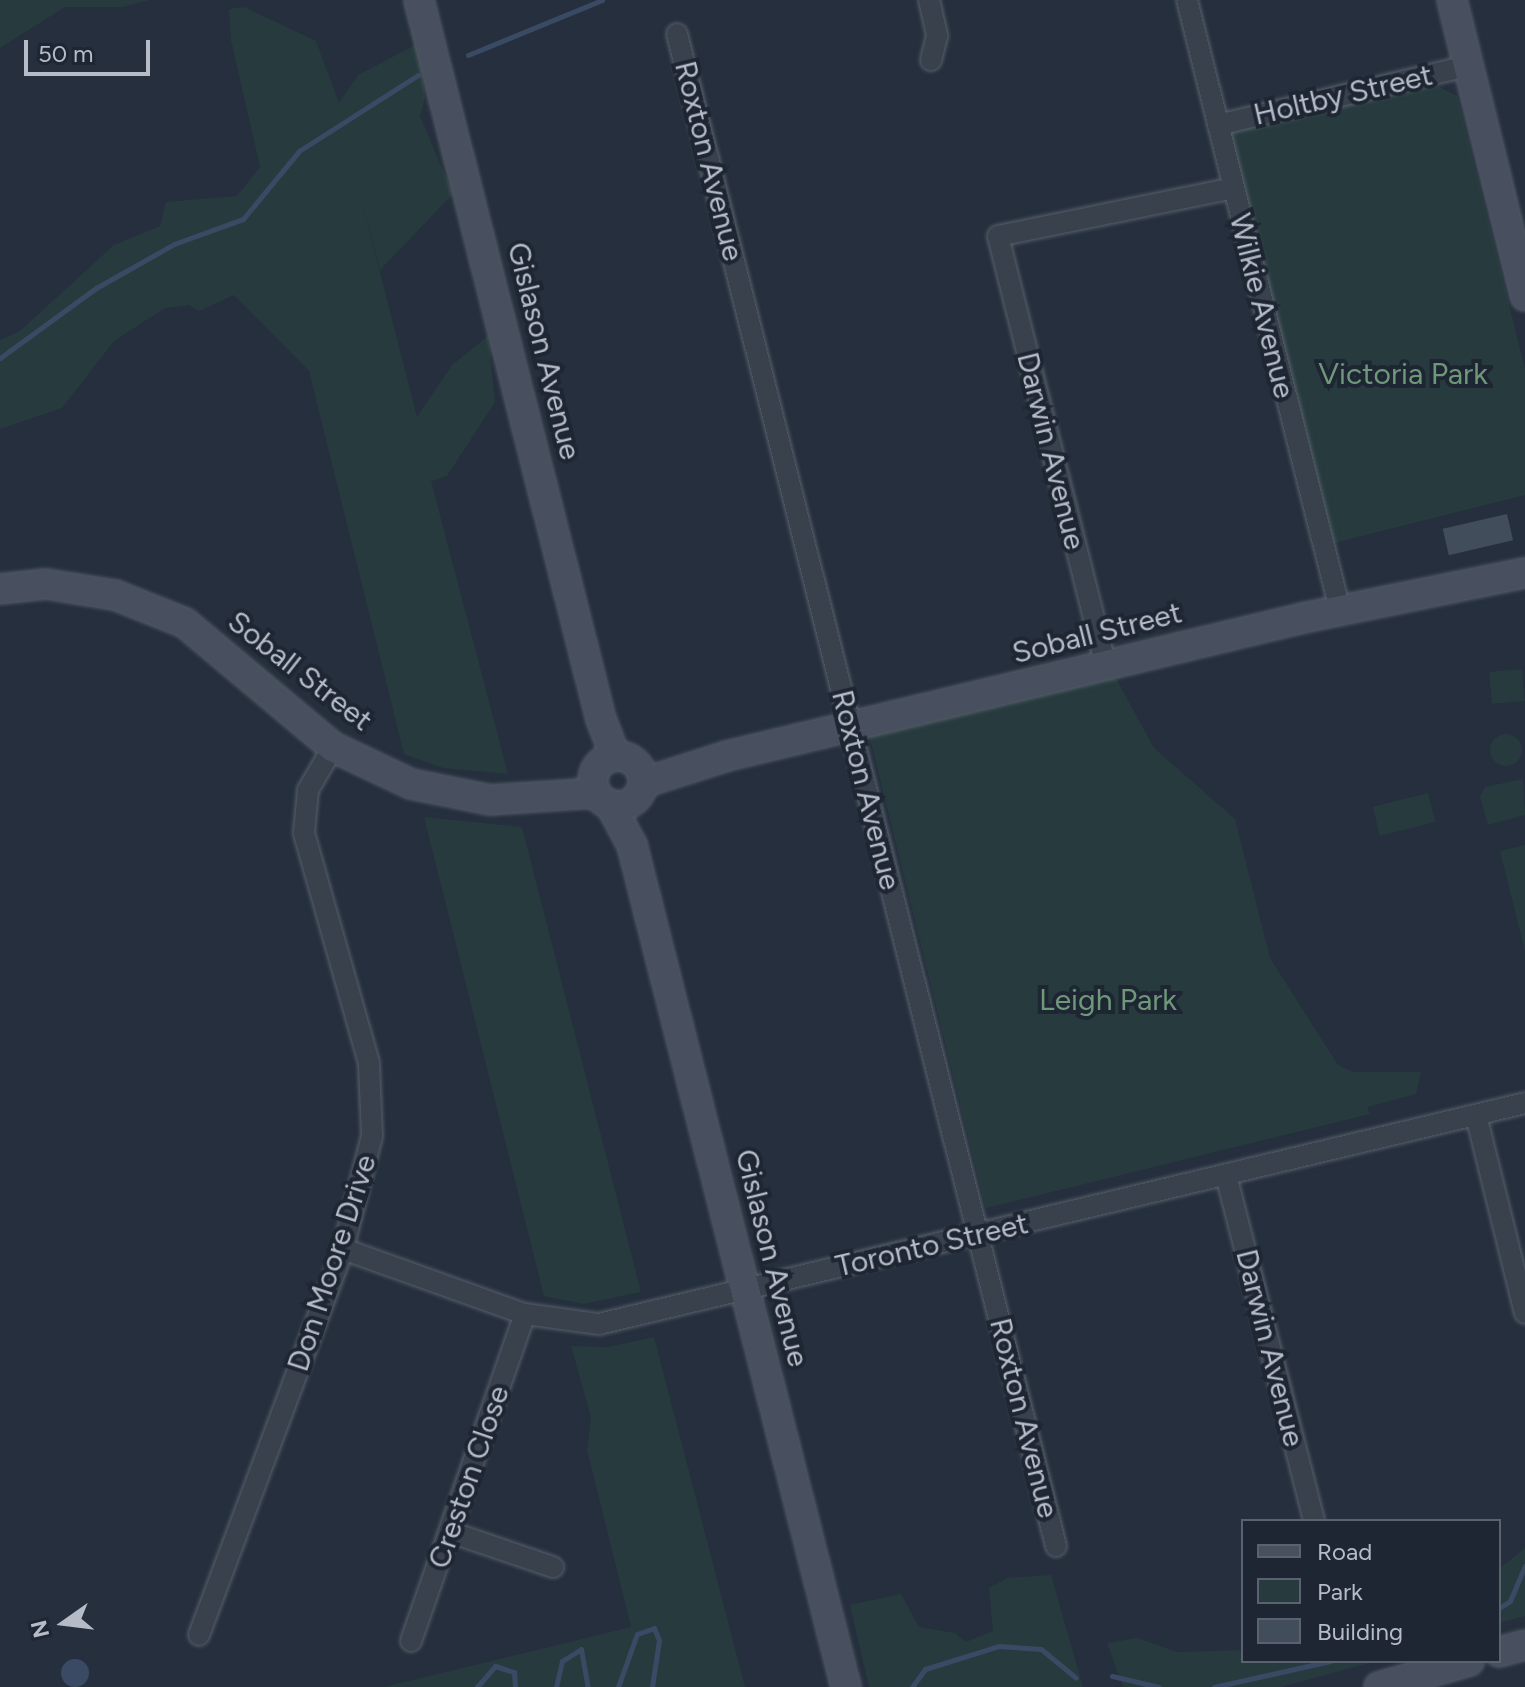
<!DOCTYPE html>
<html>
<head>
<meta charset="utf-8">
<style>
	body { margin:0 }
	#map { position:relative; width:1525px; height:1687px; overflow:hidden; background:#252f3d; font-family:Figtree,sans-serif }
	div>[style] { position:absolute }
	.green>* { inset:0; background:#273b3e; transform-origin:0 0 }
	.round { border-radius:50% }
	.water>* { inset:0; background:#3a4a64 }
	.stream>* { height:5px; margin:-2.5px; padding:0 2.5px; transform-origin:2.5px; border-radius:2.5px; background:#3a4a64 }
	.building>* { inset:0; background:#424d5c; transform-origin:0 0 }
	.roads { filter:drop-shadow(0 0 2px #575f6b) drop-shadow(0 0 2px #575f6b) }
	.street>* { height:20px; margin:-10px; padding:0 10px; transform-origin:10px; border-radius:10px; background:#39414d }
	.secondary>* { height:28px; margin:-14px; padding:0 14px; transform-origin:14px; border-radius:14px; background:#485060 }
	.secondary>.ring { margin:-14px; padding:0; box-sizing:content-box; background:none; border:28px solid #485060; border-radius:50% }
	span { translate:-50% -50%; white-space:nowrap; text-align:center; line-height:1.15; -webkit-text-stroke:8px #1e2633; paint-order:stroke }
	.street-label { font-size:30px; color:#b5bcc8 }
	.park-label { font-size:30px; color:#6e9879 }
	.legend { position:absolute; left:1241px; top:1519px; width:260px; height:144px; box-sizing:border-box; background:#1e2633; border:2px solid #5a626f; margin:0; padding:10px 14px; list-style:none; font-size:24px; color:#b5bcc8 }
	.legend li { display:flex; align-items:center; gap:16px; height:40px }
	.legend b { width:40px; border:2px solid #5a626f }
	.north { position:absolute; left:24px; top:1583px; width:80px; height:80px; -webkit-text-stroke:6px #1e2633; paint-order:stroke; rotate:256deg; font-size:22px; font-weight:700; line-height:32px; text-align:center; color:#b5bcc8 }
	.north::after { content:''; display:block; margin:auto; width:28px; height:36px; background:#b5bcc8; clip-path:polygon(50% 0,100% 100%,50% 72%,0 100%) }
	.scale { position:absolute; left:24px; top:40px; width:126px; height:36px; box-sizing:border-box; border:4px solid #b5bcc8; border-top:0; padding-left:10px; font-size:24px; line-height:28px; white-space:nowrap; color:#b5bcc8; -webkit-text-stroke:6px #1e2633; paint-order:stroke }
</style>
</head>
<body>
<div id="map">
	<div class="green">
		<div style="clip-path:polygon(0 0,149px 0,123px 7px,65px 7px,0 48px)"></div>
		<div style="clip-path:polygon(244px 7px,316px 41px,339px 103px,358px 75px,419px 43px,425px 97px,420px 116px,453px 194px,380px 270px,356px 179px,417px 417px,452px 365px,488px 336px,495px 402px,447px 476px,431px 481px,508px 774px,443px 768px,404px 754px,309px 371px,234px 295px,199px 311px,189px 305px,165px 308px,114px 341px,62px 408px,0 429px,0 340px,20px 331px,114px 245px,160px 226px,166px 202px,237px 196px,260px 167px,231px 40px,229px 9px)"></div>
		<div style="clip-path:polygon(1435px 85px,1457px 96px,1525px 369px,1525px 495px,1322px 546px,1219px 132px)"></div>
		<div style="left:1522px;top:669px;width:32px;height:33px;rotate:85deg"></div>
		<div style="clip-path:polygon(1113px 673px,1154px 748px,1235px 819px,1270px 958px,1338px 1065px,1353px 1072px,1421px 1072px,1416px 1094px,1367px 1107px,1370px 1114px,986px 1208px,868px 730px)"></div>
		<div class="round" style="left:1490px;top:734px;width:32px;height:32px"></div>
		<div style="clip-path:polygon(1523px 779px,1525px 815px,1488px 825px,1480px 797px,1485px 787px)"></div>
		<div style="left:1428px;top:793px;width:30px;height:57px;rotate:76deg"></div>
		<div style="clip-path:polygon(424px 817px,522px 827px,641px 1292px,583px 1304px,544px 1296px)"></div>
		<div style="clip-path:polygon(1525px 845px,1525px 952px,1500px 851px)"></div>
		<div style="clip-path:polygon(654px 1337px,745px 1687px,384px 1687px,631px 1627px,587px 1450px,591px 1417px,571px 1346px,608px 1347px)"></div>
		<div style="clip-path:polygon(1525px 1548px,1525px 1616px,1499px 1623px,1499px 1569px)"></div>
		<div style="clip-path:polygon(1051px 1575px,1083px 1687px,869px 1687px,850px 1605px,901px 1594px,919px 1627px,955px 1633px,966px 1642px,993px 1631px,989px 1588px,1008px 1578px)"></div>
		<div style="clip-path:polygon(1137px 1638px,1177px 1652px,1243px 1650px,1243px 1661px,1376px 1661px,1281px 1687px,1123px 1687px,1107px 1643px)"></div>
	</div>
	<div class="water">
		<div class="round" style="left:61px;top:1659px;width:28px;height:28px"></div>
	</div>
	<div class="stream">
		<div style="left:468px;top:55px;width:145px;rotate:-22.3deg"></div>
		<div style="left:0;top:358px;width:119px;rotate:-36.1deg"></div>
		<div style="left:96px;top:288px;width:90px;rotate:-29.4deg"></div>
		<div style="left:174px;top:244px;width:73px;rotate:-19.9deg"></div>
		<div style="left:243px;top:219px;width:88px;rotate:-50.5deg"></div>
		<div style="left:299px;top:151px;width:141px;rotate:-32.6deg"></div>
		<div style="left:1499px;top:1608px;width:13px;rotate:-32deg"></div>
		<div style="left:1510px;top:1601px;width:38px;rotate:-67deg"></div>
		<div style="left:1112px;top:1676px;width:48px;rotate:13.2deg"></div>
		<div style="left:477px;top:1687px;width:28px;rotate:-49deg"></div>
		<div style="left:495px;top:1666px;width:20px;rotate:18deg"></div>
		<div style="left:514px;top:1672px;width:15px;rotate:86deg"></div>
		<div style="left:556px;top:1687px;width:27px;rotate:-77deg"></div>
		<div style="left:562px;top:1661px;width:22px;rotate:-32deg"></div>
		<div style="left:581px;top:1649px;width:39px;rotate:80deg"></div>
		<div style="left:618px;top:1687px;width:56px;rotate:-70.3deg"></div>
		<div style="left:637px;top:1634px;width:18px;rotate:-19deg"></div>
		<div style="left:654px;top:1628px;width:13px;rotate:67deg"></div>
		<div style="left:659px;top:1640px;width:48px;rotate:98.5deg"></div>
		<div style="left:912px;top:1687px;width:22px;rotate:-54deg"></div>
		<div style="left:925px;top:1669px;width:77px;rotate:-17.3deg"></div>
		<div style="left:999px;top:1646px;width:42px;rotate:4.1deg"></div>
		<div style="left:1041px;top:1649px;width:45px;rotate:39.6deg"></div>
		<div style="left:1214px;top:1687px;width:119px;rotate:-12.6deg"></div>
	</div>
	<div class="building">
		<div style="left:1507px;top:514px;width:27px;height:66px;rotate:77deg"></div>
	</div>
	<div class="roads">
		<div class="street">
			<div style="left:929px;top:0;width:37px;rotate:77deg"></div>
			<div style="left:937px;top:36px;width:25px;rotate:104deg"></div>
			<div style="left:1187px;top:0;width:629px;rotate:75.92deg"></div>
			<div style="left:677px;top:34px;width:1559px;rotate:75.93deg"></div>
			<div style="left:1218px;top:125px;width:257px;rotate:-13.3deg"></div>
			<div style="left:1106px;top:666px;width:443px;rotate:-104.1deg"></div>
			<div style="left:998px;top:236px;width:240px;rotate:-11.5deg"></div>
			<div style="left:1476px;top:1115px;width:204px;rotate:76.1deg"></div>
			<div style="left:1226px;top:1175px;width:357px;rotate:75.7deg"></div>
			<div style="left:343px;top:1249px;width:193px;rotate:19.7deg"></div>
			<div style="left:525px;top:1314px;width:75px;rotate:7.7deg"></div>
			<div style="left:599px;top:1324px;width:952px;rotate:-13.42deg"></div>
			<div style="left:450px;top:1532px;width:109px;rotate:18.8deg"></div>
			<div style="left:199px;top:1635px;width:412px;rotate:-69.5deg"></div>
			<div style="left:343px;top:1249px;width:117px;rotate:-75.6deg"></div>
			<div style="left:372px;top:1136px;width:73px;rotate:-92.4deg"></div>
			<div style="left:369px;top:1063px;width:239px;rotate:-105.8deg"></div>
			<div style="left:304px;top:833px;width:43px;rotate:-84.7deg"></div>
			<div style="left:308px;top:790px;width:50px;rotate:-59.8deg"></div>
			<div style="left:411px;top:1641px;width:346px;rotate:-70.8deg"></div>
		</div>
		<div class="secondary">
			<div style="left:419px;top:0;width:742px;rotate:75.8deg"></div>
			<div style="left:601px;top:719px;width:40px;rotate:69deg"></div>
			<div style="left:1452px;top:0;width:305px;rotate:76.1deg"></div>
			<div style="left:0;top:589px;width:46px;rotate:-6.2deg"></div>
			<div style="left:46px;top:584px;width:70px;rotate:9.1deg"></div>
			<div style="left:115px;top:595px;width:75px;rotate:21.8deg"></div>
			<div style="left:185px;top:623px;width:193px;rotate:40deg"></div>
			<div style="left:333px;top:747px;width:86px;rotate:25.4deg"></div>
			<div style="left:411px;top:784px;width:81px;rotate:11.4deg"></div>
			<div style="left:490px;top:800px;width:106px;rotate:-3.8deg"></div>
			<div class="ring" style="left:593px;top:756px;width:22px;height:22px"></div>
			<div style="left:643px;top:783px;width:88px;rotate:-17.8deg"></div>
			<div style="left:727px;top:756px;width:592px;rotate:-13.47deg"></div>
			<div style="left:1303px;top:618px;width:227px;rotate:-11.5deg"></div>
			<div style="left:610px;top:804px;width:47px;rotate:61.8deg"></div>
			<div style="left:632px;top:845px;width:869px;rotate:75.74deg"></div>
			<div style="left:1499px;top:1652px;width:27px;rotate:-15deg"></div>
			<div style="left:1379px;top:1687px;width:94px;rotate:-16.1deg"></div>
		</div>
	</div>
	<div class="street-label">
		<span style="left:1343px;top:95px;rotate:-13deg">Holtby Street</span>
		<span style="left:709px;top:161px;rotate:76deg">Roxton Avenue</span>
		<span style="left:1262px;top:306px;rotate:76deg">Wilkie Avenue</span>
		<span style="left:544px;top:351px;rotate:76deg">Gislason Avenue</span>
		<span style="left:1051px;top:451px;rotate:76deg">Darwin Avenue</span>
		<span style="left:1097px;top:633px;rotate:-14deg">Soball Street</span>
		<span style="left:300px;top:671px;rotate:38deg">Soball Street</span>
		<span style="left:866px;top:790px;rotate:76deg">Roxton Avenue</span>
		<span style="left:932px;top:1245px;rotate:-13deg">Toronto Street</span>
		<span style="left:772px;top:1258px;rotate:76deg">Gislason Avenue</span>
		<span style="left:332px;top:1263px;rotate:-72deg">Don Moore Drive</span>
		<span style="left:1270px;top:1348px;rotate:76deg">Darwin Avenue</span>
		<span style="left:1024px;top:1418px;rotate:76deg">Roxton Avenue</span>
		<span style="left:469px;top:1477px;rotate:-71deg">Creston Close</span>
	</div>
	<div class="park-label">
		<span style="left:1403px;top:374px">Victoria Park</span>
		<span style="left:1108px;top:1000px">Leigh Park</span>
	</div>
	<ul class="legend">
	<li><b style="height:10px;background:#485060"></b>Road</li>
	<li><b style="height:22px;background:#273b3e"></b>Park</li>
	<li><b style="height:22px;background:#424d5c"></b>Building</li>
	</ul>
	<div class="north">N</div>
	<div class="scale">50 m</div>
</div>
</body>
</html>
